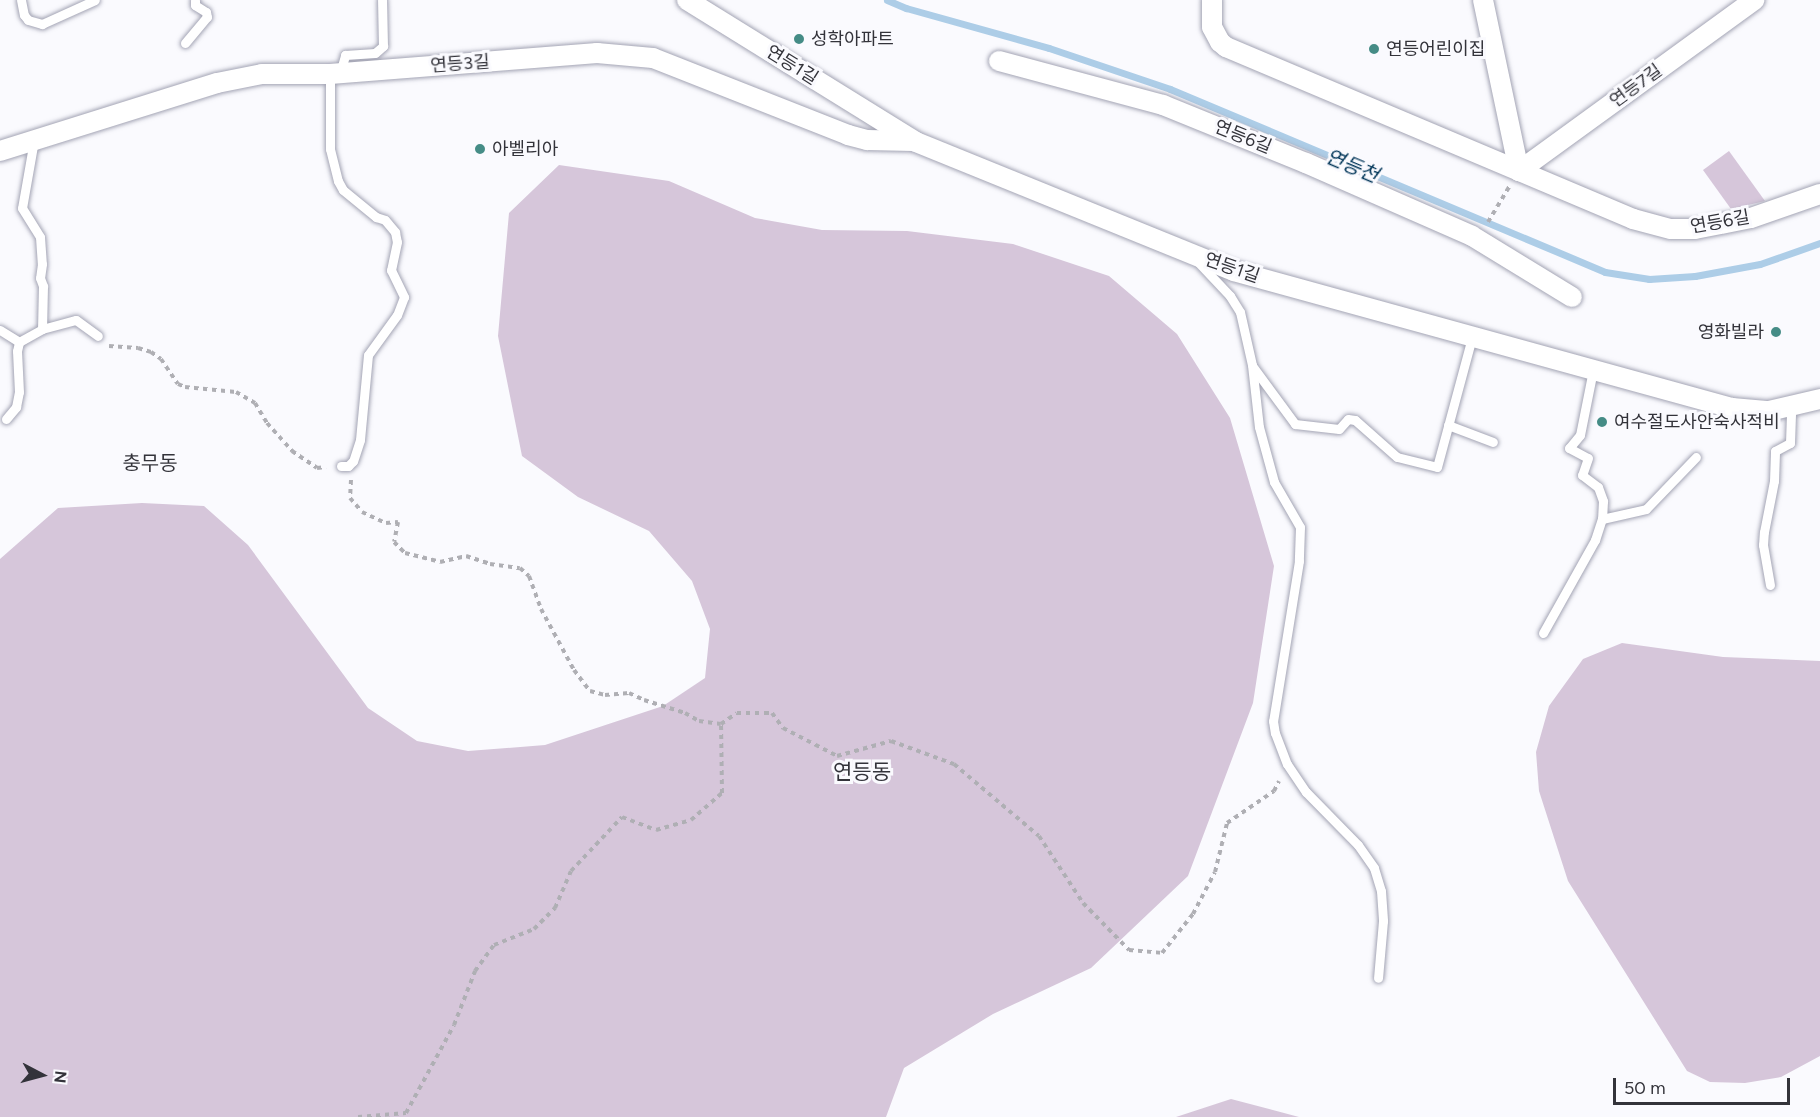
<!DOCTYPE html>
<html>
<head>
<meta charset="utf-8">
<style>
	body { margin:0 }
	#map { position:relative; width:1820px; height:1117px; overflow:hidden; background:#fafafe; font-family:Figtree,"Noto Sans KR",sans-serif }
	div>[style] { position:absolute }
	.green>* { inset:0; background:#d6c6da }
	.stream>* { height:7px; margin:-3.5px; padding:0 3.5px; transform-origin:3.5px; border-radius:3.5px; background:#adcde7 }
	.path>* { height:4px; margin-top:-2px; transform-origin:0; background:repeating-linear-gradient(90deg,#afafb4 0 4.5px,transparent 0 9px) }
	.roads { filter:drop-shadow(0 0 2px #a3a4b4) drop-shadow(0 0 2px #a3a4b4) }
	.service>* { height:9px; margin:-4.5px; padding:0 4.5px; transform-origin:4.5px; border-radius:4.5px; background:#fff }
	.minor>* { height:20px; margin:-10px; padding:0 10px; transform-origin:10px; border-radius:10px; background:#fff }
	.dots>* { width:16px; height:16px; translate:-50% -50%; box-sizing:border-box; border:3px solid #fafafe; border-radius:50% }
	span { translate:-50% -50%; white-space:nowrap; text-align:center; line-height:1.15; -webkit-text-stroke:6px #fafafe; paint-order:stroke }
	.poi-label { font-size:18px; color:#33333a }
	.left { translate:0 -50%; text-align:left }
	.right { translate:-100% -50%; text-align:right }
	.street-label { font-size:18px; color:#33333a }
	.water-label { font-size:20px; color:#003558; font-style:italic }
	.neighbourhood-label { font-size:20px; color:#33333a }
	.quarter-label { font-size:21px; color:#33333a }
	.north { position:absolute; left:12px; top:1045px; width:60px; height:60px; -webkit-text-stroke:4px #fafafe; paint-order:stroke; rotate:96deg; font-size:16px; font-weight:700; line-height:24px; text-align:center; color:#33333a }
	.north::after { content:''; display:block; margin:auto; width:21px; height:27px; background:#33333a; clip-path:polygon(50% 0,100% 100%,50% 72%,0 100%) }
	.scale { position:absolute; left:1613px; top:1078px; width:177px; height:27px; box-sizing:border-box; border:3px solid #33333a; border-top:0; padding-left:8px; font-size:18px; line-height:21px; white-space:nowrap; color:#33333a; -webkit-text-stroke:4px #fafafe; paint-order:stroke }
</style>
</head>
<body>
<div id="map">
	<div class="green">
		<div style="clip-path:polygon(1729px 151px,1765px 201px,1731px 209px,1703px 170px)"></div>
		<div style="clip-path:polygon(559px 165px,669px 181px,755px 218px,822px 230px,907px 231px,1013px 244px,1109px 276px,1177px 334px,1230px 418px,1274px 566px,1253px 703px,1188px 876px,1091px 968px,993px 1014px,904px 1068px,886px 1117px,0 1117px,0 559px,58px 508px,142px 503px,204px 506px,248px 545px,368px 708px,417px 741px,468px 751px,545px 745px,663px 706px,705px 678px,710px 629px,692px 581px,649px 531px,578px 497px,522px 456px,498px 336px,509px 213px)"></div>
		<div style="clip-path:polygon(1622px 643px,1723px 657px,1820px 661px,1820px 1056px,1781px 1077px,1745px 1083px,1710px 1082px,1687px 1071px,1568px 881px,1539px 791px,1536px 752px,1549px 706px,1583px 659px)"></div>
		<div style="clip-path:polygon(1231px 1099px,1299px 1117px,1176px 1117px)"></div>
	</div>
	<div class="stream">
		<div style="left:887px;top:0;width:21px;rotate:23deg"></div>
		<div style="left:906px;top:8px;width:148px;rotate:15.6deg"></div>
		<div style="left:1049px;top:48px;width:128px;rotate:18.7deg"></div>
		<div style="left:1170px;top:89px;width:472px;rotate:22.8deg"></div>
		<div style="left:1605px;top:272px;width:45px;rotate:9deg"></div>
		<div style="left:1649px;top:279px;width:46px;rotate:-3.7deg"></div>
		<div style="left:1695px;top:276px;width:66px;rotate:-10.5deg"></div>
		<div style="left:1760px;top:264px;width:64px;rotate:-19.3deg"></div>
	</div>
	<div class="path">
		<div style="left:1488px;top:222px;width:41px;rotate:-59deg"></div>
		<div style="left:109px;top:346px;width:29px;rotate:4deg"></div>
		<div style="left:138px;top:348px;width:14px;rotate:17deg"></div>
		<div style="left:151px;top:352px;width:12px;rotate:35deg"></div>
		<div style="left:161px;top:359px;width:30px;rotate:56deg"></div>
		<div style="left:178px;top:384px;width:8px;rotate:23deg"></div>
		<div style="left:185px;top:387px;width:51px;rotate:5.6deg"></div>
		<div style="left:236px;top:392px;width:22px;rotate:30deg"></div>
		<div style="left:255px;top:403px;width:23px;rotate:59deg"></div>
		<div style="left:267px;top:423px;width:38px;rotate:48deg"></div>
		<div style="left:292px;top:451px;width:30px;rotate:34deg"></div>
		<div style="left:317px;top:468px;width:9px;rotate:-6deg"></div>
		<div style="left:351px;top:480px;width:18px;rotate:93deg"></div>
		<div style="left:350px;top:498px;width:18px;rotate:49deg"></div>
		<div style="left:362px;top:512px;width:26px;rotate:25deg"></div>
		<div style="left:386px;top:523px;width:12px;rotate:-5deg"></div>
		<div style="left:398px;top:522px;width:20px;rotate:101deg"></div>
		<div style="left:394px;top:542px;width:16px;rotate:45deg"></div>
		<div style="left:405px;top:553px;width:36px;rotate:14deg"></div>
		<div style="left:440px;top:562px;width:27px;rotate:-13deg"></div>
		<div style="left:466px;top:556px;width:25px;rotate:18deg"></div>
		<div style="left:490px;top:564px;width:30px;rotate:8deg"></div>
		<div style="left:520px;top:568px;width:12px;rotate:42deg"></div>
		<div style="left:529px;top:576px;width:35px;rotate:70deg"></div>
		<div style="left:541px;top:609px;width:69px;rotate:61.6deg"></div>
		<div style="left:574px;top:670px;width:26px;rotate:53deg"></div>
		<div style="left:590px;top:691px;width:16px;rotate:15deg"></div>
		<div style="left:605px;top:695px;width:24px;rotate:-5deg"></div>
		<div style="left:629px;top:693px;width:17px;rotate:25deg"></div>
		<div style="left:644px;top:700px;width:43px;rotate:17.6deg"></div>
		<div style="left:685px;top:713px;width:16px;rotate:30deg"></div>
		<div style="left:699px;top:721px;width:22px;rotate:8deg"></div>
		<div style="left:358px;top:1117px;width:48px;rotate:-4.8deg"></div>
		<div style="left:406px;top:1113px;width:100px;rotate:-61.4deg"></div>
		<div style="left:454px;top:1025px;width:58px;rotate:-68.7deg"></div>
		<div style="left:475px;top:971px;width:32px;rotate:-54deg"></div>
		<div style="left:494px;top:945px;width:43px;rotate:-21.8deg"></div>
		<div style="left:534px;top:929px;width:30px;rotate:-45deg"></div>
		<div style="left:555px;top:908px;width:40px;rotate:-66.6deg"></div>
		<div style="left:571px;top:871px;width:74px;rotate:-46.6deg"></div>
		<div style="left:622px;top:817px;width:36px;rotate:21deg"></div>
		<div style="left:656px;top:830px;width:36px;rotate:-16deg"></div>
		<div style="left:691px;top:820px;width:41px;rotate:-41.1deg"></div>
		<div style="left:722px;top:793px;width:69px;rotate:-90.8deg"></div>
		<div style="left:721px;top:724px;width:19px;rotate:-35deg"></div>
		<div style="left:737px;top:713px;width:35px"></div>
		<div style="left:772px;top:713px;width:19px;rotate:54deg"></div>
		<div style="left:783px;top:728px;width:61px;rotate:27.4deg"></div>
		<div style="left:837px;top:756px;width:56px;rotate:-15.5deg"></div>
		<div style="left:891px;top:741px;width:67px;rotate:20.1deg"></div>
		<div style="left:954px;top:764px;width:111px;rotate:40.3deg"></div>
		<div style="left:1039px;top:836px;width:80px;rotate:56.7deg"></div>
		<div style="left:1083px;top:903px;width:66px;rotate:45.6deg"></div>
		<div style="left:1129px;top:950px;width:33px;rotate:5deg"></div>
		<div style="left:1162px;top:953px;width:50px;rotate:-51.5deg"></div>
		<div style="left:1193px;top:914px;width:47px;rotate:-62.4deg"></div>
		<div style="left:1215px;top:872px;width:50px;rotate:-76.2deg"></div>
		<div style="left:1227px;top:823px;width:57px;rotate:-34.2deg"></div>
		<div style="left:1274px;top:791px;width:11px;rotate:-63deg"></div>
	</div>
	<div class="roads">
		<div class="service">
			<div style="left:21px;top:0;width:15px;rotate:79deg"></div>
			<div style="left:24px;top:15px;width:6px;rotate:51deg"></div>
			<div style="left:28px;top:20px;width:15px;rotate:16deg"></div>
			<div style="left:42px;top:24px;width:58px;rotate:-24.4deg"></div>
			<div style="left:185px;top:43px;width:34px;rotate:-50deg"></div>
			<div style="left:207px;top:17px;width:5px;rotate:-101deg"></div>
			<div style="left:206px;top:12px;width:13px;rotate:-148deg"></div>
			<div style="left:195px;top:5px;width:5px;rotate:-90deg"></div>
			<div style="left:340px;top:73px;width:19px;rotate:-74deg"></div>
			<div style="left:345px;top:55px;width:30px;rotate:-4deg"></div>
			<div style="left:375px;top:53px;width:11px;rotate:-41deg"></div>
			<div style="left:383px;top:46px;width:46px;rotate:-91.2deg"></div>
			<div style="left:330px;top:74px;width:75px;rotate:90deg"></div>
			<div style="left:330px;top:149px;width:33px;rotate:76deg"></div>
			<div style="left:338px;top:181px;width:10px;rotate:61deg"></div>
			<div style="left:343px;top:190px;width:43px;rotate:39.3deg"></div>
			<div style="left:376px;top:217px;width:9px;rotate:18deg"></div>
			<div style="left:385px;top:220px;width:16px;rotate:50deg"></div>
			<div style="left:395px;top:232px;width:10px;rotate:79deg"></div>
			<div style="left:397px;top:242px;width:29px;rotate:102deg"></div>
			<div style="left:391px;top:270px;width:30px;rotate:64deg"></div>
			<div style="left:404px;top:297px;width:19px;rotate:111deg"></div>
			<div style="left:397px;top:315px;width:49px;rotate:125.9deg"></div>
			<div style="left:368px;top:355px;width:85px;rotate:95.4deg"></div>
			<div style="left:360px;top:440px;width:22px;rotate:108deg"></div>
			<div style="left:353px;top:461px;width:7px;rotate:135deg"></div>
			<div style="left:348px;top:466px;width:7px;rotate:180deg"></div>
			<div style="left:34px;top:140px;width:69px;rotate:100deg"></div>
			<div style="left:22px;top:208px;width:34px;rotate:58deg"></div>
			<div style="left:40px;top:237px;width:27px;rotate:86deg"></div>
			<div style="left:42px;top:264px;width:14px;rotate:98deg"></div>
			<div style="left:40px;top:278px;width:9px;rotate:69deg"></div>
			<div style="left:43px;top:286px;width:43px;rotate:91.3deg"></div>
			<div style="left:42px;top:329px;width:35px;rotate:-15deg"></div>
			<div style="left:76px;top:320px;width:27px;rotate:36deg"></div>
			<div style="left:1198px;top:262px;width:47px;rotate:46.7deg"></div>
			<div style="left:1230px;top:296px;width:19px;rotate:58deg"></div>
			<div style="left:1240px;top:312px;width:54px;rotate:77.2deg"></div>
			<div style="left:1252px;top:365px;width:62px;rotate:83.6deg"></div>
			<div style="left:1259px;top:427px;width:57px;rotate:74.7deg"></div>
			<div style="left:1274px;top:482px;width:52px;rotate:60deg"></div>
			<div style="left:1300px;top:527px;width:34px;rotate:92deg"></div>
			<div style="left:1299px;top:561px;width:162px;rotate:99.2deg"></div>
			<div style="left:1273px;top:721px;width:12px;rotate:81deg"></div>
			<div style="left:1275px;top:733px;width:33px;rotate:69deg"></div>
			<div style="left:1287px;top:764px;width:34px;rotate:56deg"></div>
			<div style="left:1306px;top:792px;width:74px;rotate:45.5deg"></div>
			<div style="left:1358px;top:845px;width:28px;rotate:55deg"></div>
			<div style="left:1374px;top:868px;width:24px;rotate:73deg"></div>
			<div style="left:1381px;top:891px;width:30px;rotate:86deg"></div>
			<div style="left:1383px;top:921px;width:57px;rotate:95deg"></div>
			<div style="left:0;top:330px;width:22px;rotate:32deg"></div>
			<div style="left:1253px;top:367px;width:71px;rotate:53.6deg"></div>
			<div style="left:1295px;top:424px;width:44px;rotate:6.5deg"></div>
			<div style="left:1339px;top:429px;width:13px;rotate:-48deg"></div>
			<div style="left:1348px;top:419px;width:7px;rotate:8deg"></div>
			<div style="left:1355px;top:420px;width:56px;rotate:41.4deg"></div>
			<div style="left:1397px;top:457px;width:41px;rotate:14deg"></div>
			<div style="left:1437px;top:467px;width:135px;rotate:-74.9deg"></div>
			<div style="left:1593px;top:370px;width:66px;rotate:101.3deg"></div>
			<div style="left:1580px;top:435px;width:17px;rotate:130deg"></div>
			<div style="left:1569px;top:448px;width:21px;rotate:28deg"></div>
			<div style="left:1588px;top:458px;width:18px;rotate:109deg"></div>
			<div style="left:1582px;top:475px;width:20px;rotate:37deg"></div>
			<div style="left:1598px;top:487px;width:15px;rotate:70deg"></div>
			<div style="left:1603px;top:501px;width:18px;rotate:93deg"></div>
			<div style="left:1602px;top:519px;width:45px;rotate:-12.8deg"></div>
			<div style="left:1646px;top:509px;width:72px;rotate:-46.1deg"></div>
			<div style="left:6px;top:419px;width:16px;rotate:-50deg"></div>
			<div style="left:16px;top:407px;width:15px;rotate:-79deg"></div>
			<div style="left:19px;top:392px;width:41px;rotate:-92.8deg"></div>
			<div style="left:17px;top:351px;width:9px;rotate:-77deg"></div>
			<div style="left:19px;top:342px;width:26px;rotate:-29deg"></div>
			<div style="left:1448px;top:425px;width:48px;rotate:20.7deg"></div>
			<div style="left:1770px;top:585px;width:41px;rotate:-99.9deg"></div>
			<div style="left:1763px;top:545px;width:13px;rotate:-86deg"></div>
			<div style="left:1764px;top:532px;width:52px;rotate:-78.9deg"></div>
			<div style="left:1774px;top:481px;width:30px;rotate:-88deg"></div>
			<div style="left:1775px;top:451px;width:17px;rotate:-28deg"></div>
			<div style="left:1790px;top:443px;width:36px;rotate:-88deg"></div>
			<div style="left:1543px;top:633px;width:107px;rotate:-60.8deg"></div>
			<div style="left:1595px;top:540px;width:22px;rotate:-72deg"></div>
		</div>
		<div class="minor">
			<div style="left:687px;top:0;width:269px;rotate:31.8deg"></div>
			<div style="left:916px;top:142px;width:343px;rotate:22.1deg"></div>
			<div style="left:1234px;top:271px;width:517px;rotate:15.38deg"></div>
			<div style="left:1732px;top:408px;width:37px;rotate:5deg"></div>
			<div style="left:1769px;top:411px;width:52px;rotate:-13.2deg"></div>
			<div style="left:1212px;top:0;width:27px;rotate:90deg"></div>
			<div style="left:1212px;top:27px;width:17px;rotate:62deg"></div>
			<div style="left:1220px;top:42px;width:8px;rotate:40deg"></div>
			<div style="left:1226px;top:47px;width:442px;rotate:22.9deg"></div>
			<div style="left:1633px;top:219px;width:39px;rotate:15deg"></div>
			<div style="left:1671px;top:229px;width:24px"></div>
			<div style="left:1695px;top:229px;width:57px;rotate:-11.1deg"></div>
			<div style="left:1751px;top:218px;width:73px;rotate:-19.2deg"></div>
			<div style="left:1483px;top:0;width:175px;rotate:78.1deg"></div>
			<div style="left:999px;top:61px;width:170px;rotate:15deg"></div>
			<div style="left:1163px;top:105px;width:154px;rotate:22.1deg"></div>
			<div style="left:1306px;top:163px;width:181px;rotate:23.7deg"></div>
			<div style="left:1472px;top:236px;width:117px;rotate:31.4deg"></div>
			<div style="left:0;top:151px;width:227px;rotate:-17.4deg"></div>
			<div style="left:217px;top:83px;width:46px;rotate:-11.3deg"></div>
			<div style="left:262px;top:74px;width:68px"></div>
			<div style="left:330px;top:74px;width:268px;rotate:-4.5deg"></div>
			<div style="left:597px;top:53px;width:56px;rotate:5.1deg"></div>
			<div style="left:653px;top:58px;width:210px;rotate:21.5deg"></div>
			<div style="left:848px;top:135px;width:20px;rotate:15deg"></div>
			<div style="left:867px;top:140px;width:46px;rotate:1.2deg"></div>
			<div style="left:1519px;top:171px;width:291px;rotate:-36deg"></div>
		</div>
	</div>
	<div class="dots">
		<div style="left:799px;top:39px;background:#458c86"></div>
		<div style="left:1374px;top:49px;background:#458c86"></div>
		<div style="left:480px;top:149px;background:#458c86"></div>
		<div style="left:1776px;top:332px;background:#458c86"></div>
		<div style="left:1602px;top:422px;background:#458c86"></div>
	</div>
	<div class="poi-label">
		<span class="left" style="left:811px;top:39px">성학아파트</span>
		<span class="left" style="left:1386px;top:49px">연등어린이집</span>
		<span class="left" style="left:492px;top:149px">아벨리아</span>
		<span class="right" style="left:1764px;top:332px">영화빌라</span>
		<span class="left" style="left:1614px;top:422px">여수절도사안숙사적비</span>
	</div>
	<div class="street-label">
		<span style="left:460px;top:64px;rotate:-4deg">연등3길</span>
		<span style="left:792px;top:65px;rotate:32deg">연등1길</span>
		<span style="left:1636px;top:86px;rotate:-36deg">연등7길</span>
		<span style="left:1243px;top:137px;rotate:22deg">연등6길</span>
		<span style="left:1720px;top:222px;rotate:-10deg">연등6길</span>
		<span style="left:1232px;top:268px;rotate:19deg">연등1길</span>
	</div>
	<div class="water-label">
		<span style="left:1352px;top:166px;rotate:23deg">연등천</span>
	</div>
	<div class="neighbourhood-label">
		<span style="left:150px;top:463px">충무동</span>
	</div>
	<div class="quarter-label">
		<span style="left:862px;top:772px">연등동</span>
	</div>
	<div class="north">N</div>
	<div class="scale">50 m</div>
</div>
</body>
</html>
